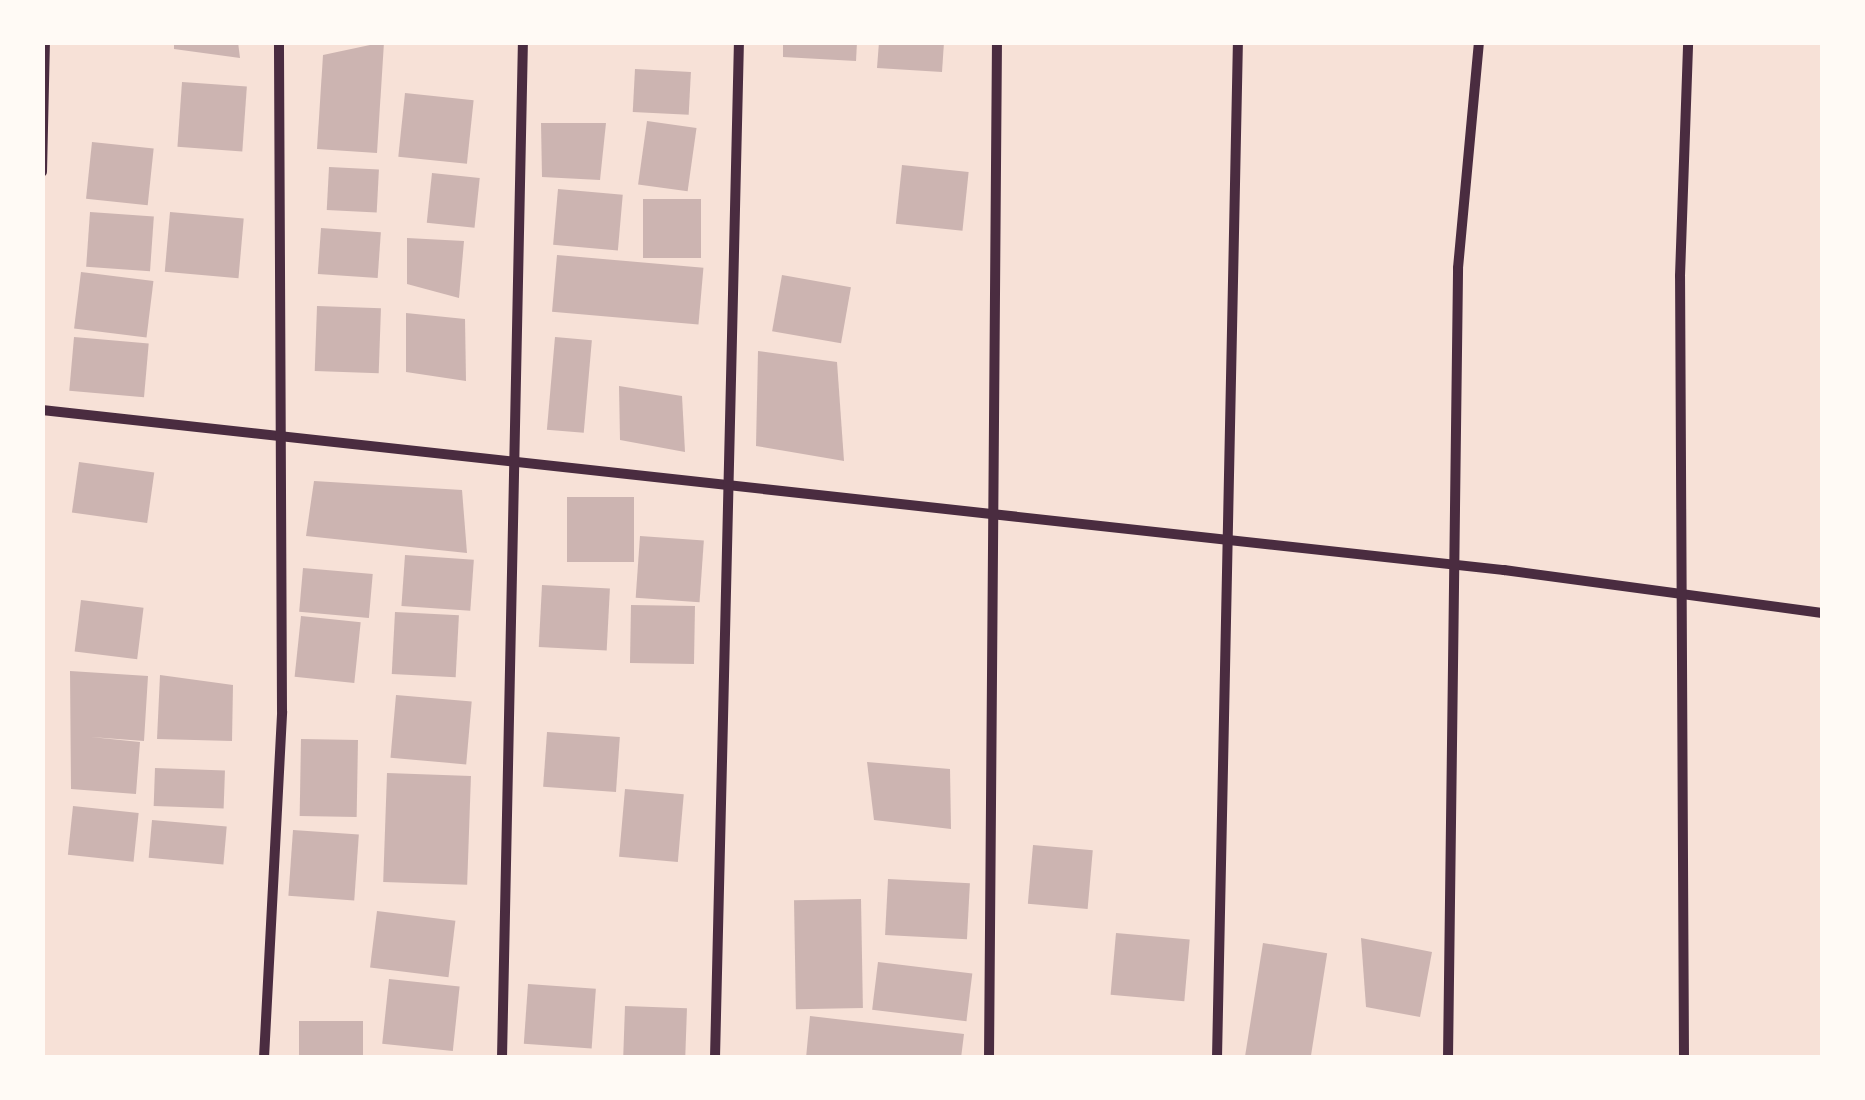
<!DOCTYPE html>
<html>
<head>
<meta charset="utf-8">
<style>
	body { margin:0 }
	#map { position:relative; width:1865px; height:1100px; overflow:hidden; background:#f7e1d7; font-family:"Work Sans",sans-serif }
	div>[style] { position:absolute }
	.building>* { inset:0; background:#ccb4b1; transform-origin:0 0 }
	.minor>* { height:10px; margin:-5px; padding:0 5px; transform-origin:5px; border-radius:5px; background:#4a2c40 }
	span { translate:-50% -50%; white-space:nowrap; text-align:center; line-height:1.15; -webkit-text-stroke:8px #fffaf5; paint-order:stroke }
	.frame { position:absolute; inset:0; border:45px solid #fffaf5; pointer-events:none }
</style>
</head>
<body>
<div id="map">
	<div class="building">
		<div style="clip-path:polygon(174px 42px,238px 42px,240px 58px,174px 49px)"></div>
		<div style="clip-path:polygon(384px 42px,377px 153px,317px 149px,323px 55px)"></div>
		<div style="clip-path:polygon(783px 42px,857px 42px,856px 61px,783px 57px)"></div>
		<div style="clip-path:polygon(879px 42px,944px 42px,942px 72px,877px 68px)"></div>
		<div style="left:635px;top:69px;width:56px;height:43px;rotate:3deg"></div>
		<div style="left:182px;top:82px;width:65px;height:65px;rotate:4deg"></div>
		<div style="left:405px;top:93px;width:69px;height:64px;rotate:6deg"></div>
		<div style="left:647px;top:121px;width:50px;height:64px;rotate:8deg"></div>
		<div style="clip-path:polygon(541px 123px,606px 123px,600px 180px,542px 177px)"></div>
		<div style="left:92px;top:142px;width:62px;height:57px;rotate:6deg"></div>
		<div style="left:902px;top:165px;width:67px;height:59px;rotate:6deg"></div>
		<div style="left:329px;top:167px;width:50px;height:43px;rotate:3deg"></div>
		<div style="left:432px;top:173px;width:48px;height:50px;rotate:6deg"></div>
		<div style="left:558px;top:189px;width:65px;height:56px;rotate:5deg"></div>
		<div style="left:643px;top:199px;width:58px;height:59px"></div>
		<div style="left:90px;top:212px;width:64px;height:55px;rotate:4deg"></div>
		<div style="left:170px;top:212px;width:74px;height:60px;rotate:5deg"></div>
		<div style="left:321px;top:228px;width:60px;height:46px;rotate:4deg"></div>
		<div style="clip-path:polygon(407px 238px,464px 241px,459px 298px,407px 284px)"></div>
		<div style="left:557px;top:255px;width:147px;height:57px;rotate:5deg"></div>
		<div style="left:81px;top:272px;width:73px;height:57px;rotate:7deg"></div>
		<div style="left:782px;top:275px;width:70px;height:57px;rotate:10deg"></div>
		<div style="left:317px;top:306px;width:64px;height:65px;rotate:2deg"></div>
		<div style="clip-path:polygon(406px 313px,465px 319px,466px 381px,406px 372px)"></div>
		<div style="left:74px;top:337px;width:75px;height:54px;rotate:5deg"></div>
		<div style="left:555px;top:337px;width:37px;height:93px;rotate:5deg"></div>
		<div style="clip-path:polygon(758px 351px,837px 362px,844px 461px,756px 446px)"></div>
		<div style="clip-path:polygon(619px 386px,682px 396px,685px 452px,620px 440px)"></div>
		<div style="left:79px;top:462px;width:76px;height:51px;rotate:8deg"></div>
		<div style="clip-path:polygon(314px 481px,462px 490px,467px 553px,306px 536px)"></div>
		<div style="left:567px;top:497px;width:67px;height:65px"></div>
		<div style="left:640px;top:536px;width:64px;height:62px;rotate:4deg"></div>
		<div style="left:405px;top:555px;width:69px;height:51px;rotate:4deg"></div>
		<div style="left:303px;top:568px;width:70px;height:44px;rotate:5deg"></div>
		<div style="left:542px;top:585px;width:68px;height:62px;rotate:3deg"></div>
		<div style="left:81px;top:600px;width:63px;height:52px;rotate:7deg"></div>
		<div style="left:631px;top:605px;width:64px;height:58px;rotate:1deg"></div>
		<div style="left:395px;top:612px;width:64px;height:62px;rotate:3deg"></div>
		<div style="left:301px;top:616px;width:60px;height:61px;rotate:6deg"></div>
		<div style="clip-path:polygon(70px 671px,148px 676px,144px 741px,91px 737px,140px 742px,136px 794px,71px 789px)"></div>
		<div style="clip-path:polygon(160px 675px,233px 685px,232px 741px,157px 739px)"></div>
		<div style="left:396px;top:695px;width:76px;height:63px;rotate:5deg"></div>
		<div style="left:547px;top:732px;width:73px;height:55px;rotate:4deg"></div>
		<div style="left:301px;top:739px;width:57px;height:77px;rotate:1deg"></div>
		<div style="clip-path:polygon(867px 762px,950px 769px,951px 829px,874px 820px)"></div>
		<div style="left:155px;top:768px;width:70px;height:38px;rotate:2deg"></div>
		<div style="left:387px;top:773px;width:84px;height:109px;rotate:2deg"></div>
		<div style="left:625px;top:789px;width:59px;height:68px;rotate:5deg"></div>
		<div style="left:73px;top:806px;width:66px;height:49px;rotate:6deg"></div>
		<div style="left:152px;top:820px;width:75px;height:38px;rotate:5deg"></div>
		<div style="left:293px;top:830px;width:66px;height:66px;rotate:4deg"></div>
		<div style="left:1033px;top:845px;width:60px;height:59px;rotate:5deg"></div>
		<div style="left:888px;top:879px;width:82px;height:56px;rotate:3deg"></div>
		<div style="left:861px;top:899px;width:109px;height:67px;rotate:89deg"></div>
		<div style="left:377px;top:911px;width:79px;height:57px;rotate:7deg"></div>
		<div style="left:1116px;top:933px;width:74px;height:62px;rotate:5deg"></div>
		<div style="clip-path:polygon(1361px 938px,1432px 952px,1420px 1017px,1366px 1007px)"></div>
		<div style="left:1263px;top:943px;width:65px;height:115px;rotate:9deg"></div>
		<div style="left:878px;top:962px;width:95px;height:48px;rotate:7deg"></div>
		<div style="left:389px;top:979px;width:71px;height:65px;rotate:6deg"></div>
		<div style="left:528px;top:984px;width:68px;height:60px;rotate:4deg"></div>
		<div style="left:625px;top:1006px;width:62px;height:52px;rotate:2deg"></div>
		<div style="clip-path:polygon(810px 1016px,964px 1034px,961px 1058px,806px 1058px)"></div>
		<div style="left:299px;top:1021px;width:64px;height:37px"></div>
	</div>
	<div class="minor">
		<div style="left:42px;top:172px;width:130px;rotate:-88.7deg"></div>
		<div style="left:42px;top:410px;width:1471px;rotate:6.25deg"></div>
		<div style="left:1504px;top:570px;width:321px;rotate:7.7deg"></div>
		<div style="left:264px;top:1058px;width:347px;rotate:-87deg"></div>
		<div style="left:282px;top:711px;width:669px;rotate:-90.26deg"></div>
		<div style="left:502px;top:1058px;width:1016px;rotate:-88.82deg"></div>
		<div style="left:715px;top:1058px;width:1016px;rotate:-88.65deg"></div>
		<div style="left:989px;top:1058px;width:1016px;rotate:-89.55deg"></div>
		<div style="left:1217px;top:1058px;width:1016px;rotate:-88.82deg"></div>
		<div style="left:1448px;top:1058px;width:790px;rotate:-89.27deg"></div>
		<div style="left:1458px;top:268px;width:227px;rotate:-84.7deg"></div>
		<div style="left:1684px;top:1058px;width:782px;rotate:-90.29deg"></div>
		<div style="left:1680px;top:276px;width:234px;rotate:-88deg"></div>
	</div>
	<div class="frame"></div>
</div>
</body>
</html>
